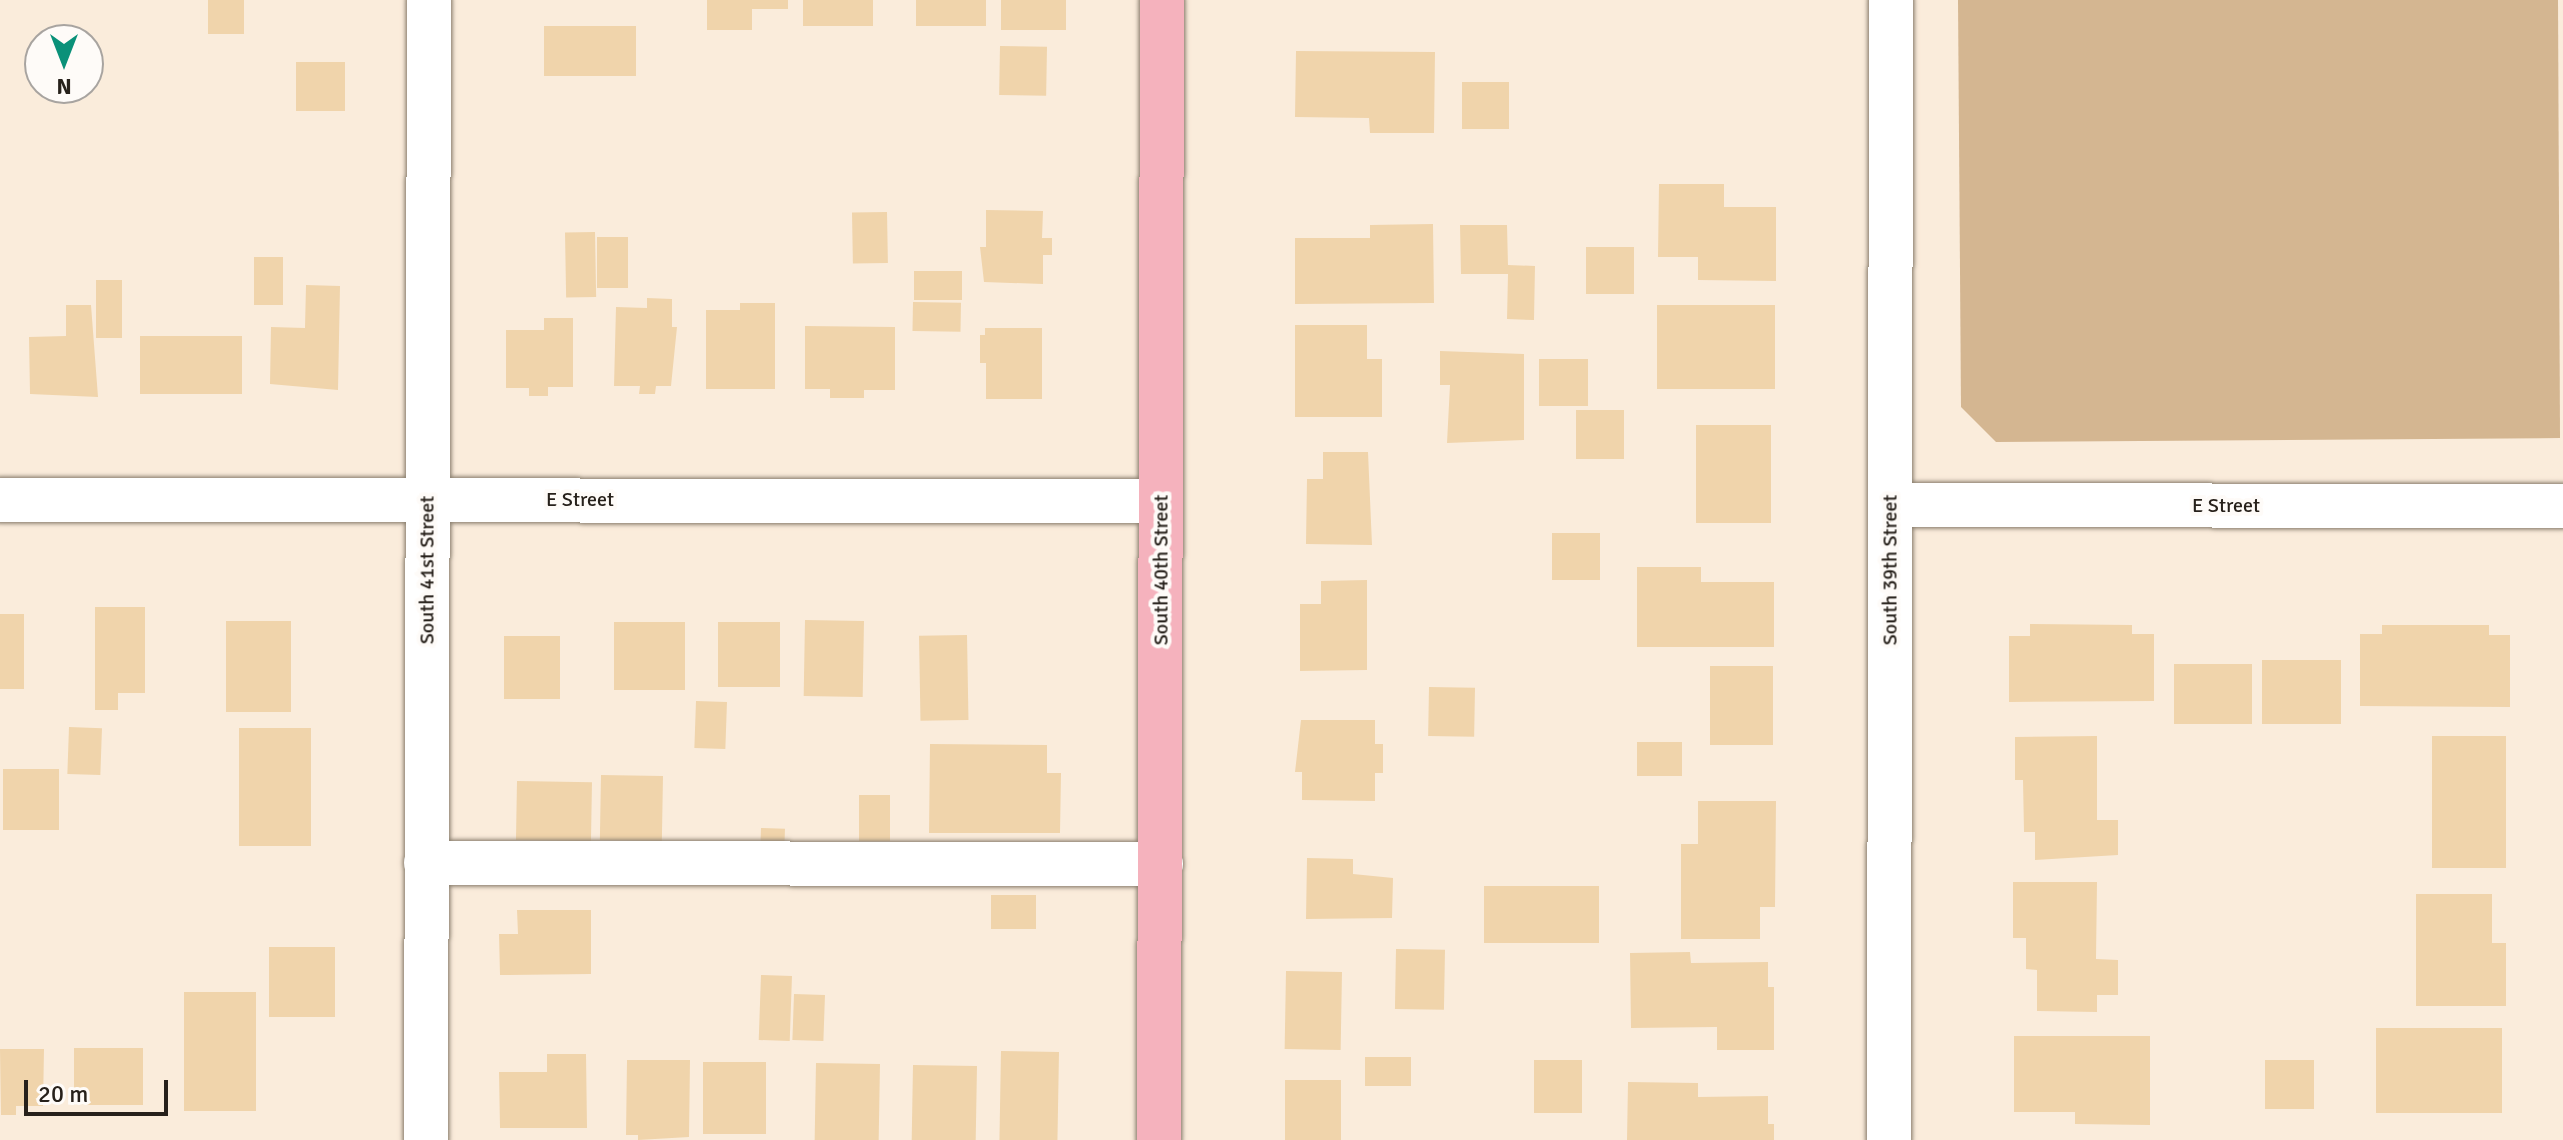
<!DOCTYPE html>
<html>
<head>
<meta charset="utf-8">
<style>
	body { margin:0 }
	#map { position:relative; width:2563px; height:1140px; overflow:hidden; background:#faecdb; font-family:Signika,sans-serif }
	div>[style] { position:absolute }
	.green>* { inset:0; background:#d4b691 }
	.building>* { inset:0; background:#f0d4ab; transform-origin:0 0 }
	.roads { filter:drop-shadow(0 0 2px #8b7f6f) drop-shadow(0 0 2px #8b7f6f) }
	.minor>* { height:44px; margin:-22px; padding:0 22px; transform-origin:22px; border-radius:22px; background:#fff }
	.major>* { height:44px; margin:-22px; padding:0 22px; transform-origin:22px; border-radius:22px; background:#f5b2bd }
	span { translate:-50% -50%; white-space:nowrap; text-align:center; line-height:1.15; -webkit-text-stroke:8px #fefbf8; paint-order:stroke }
	.street-label { font-size:20px; color:#27211b }
	.north { position:absolute; left:24px; top:24px; width:80px; height:80px; box-sizing:border-box; background:#fefbf8; border:2px solid #a8a4a0; border-radius:50%; rotate:180deg; font-size:22px; font-weight:700; line-height:32px; text-align:center; color:#27211b }
	.north::after { content:''; display:block; margin:auto; width:28px; height:36px; background:#0a9179; clip-path:polygon(50% 0,100% 100%,50% 72%,0 100%) }
	.scale { position:absolute; left:24px; top:1080px; width:144px; height:36px; box-sizing:border-box; border:4px solid #27211b; border-top:0; padding-left:10px; font-size:24px; line-height:28px; white-space:nowrap; color:#27211b; -webkit-text-stroke:6px #fefbf8; paint-order:stroke }
</style>
</head>
<body>
<div id="map">
	<div class="green">
		<div style="clip-path:polygon(1958px 0,2558px 0,2560px 438px,1996px 442px,1961px 407px)"></div>
	</div>
	<div class="building">
		<div style="left:208px;top:0;width:36px;height:34px"></div>
		<div style="clip-path:polygon(707px 0,788px 0,788px 9px,752px 9px,752px 30px,707px 30px)"></div>
		<div style="left:803px;top:0;width:70px;height:26px"></div>
		<div style="left:916px;top:0;width:70px;height:26px"></div>
		<div style="left:1001px;top:0;width:65px;height:30px"></div>
		<div style="left:544px;top:26px;width:92px;height:50px"></div>
		<div style="left:1000px;top:46px;width:47px;height:49px;rotate:1deg"></div>
		<div style="clip-path:polygon(1296px 51px,1435px 52px,1434px 133px,1370px 133px,1369px 118px,1295px 117px)"></div>
		<div style="left:296px;top:62px;width:49px;height:49px"></div>
		<div style="left:1462px;top:82px;width:47px;height:47px"></div>
		<div style="clip-path:polygon(1659px 184px,1724px 184px,1724px 207px,1776px 207px,1776px 281px,1698px 280px,1698px 257px,1658px 257px)"></div>
		<div style="clip-path:polygon(986px 210px,1043px 211px,1042px 238px,1052px 238px,1052px 255px,1043px 255px,1043px 284px,984px 282px,980px 247px,986px 247px)"></div>
		<div style="left:887px;top:212px;width:51px;height:35px;rotate:89deg"></div>
		<div style="clip-path:polygon(1433px 224px,1434px 303px,1295px 304px,1295px 238px,1370px 238px,1370px 225px)"></div>
		<div style="clip-path:polygon(1460px 225px,1507px 225px,1508px 265px,1535px 266px,1534px 320px,1507px 319px,1508px 274px,1461px 274px)"></div>
		<div style="left:595px;top:232px;width:65px;height:30px;rotate:89deg"></div>
		<div style="left:597px;top:237px;width:31px;height:51px"></div>
		<div style="left:1586px;top:247px;width:48px;height:47px"></div>
		<div style="left:254px;top:257px;width:29px;height:48px"></div>
		<div style="left:914px;top:271px;width:48px;height:29px"></div>
		<div style="left:96px;top:280px;width:26px;height:58px"></div>
		<div style="clip-path:polygon(306px 285px,340px 286px,338px 390px,270px 384px,271px 327px,305px 328px)"></div>
		<div style="clip-path:polygon(647px 298px,672px 299px,672px 327px,677px 327px,671px 386px,656px 386px,655px 394px,639px 394px,640px 386px,614px 386px,616px 307px,647px 308px)"></div>
		<div style="left:913px;top:302px;width:48px;height:29px;rotate:1deg"></div>
		<div style="clip-path:polygon(740px 303px,775px 303px,775px 389px,706px 389px,706px 310px,740px 310px)"></div>
		<div style="clip-path:polygon(66px 305px,91px 305px,98px 397px,30px 394px,29px 337px,66px 336px)"></div>
		<div style="left:1657px;top:305px;width:118px;height:84px"></div>
		<div style="clip-path:polygon(544px 318px,573px 318px,573px 387px,548px 387px,548px 396px,529px 396px,529px 388px,506px 388px,506px 330px,544px 330px)"></div>
		<div style="clip-path:polygon(1295px 325px,1367px 325px,1367px 359px,1382px 359px,1382px 417px,1295px 417px)"></div>
		<div style="clip-path:polygon(805px 326px,895px 327px,895px 390px,864px 390px,864px 398px,830px 398px,830px 389px,805px 389px)"></div>
		<div style="clip-path:polygon(985px 328px,1042px 328px,1042px 399px,986px 399px,986px 363px,980px 363px,980px 335px,985px 335px)"></div>
		<div style="left:140px;top:336px;width:102px;height:58px"></div>
		<div style="clip-path:polygon(1440px 351px,1524px 354px,1524px 440px,1447px 443px,1450px 385px,1440px 385px)"></div>
		<div style="left:1539px;top:359px;width:49px;height:47px"></div>
		<div style="left:1624px;top:410px;width:49px;height:48px;rotate:90deg"></div>
		<div style="left:1696px;top:425px;width:75px;height:98px"></div>
		<div style="clip-path:polygon(1323px 452px,1368px 452px,1372px 545px,1306px 544px,1307px 479px,1323px 479px)"></div>
		<div style="left:1552px;top:533px;width:48px;height:47px"></div>
		<div style="clip-path:polygon(1637px 567px,1701px 567px,1701px 582px,1774px 582px,1774px 647px,1637px 647px)"></div>
		<div style="clip-path:polygon(1367px 580px,1367px 670px,1300px 671px,1300px 604px,1321px 604px,1321px 581px)"></div>
		<div style="clip-path:polygon(95px 607px,145px 607px,145px 693px,118px 693px,118px 710px,95px 710px)"></div>
		<div style="left:0;top:614px;width:24px;height:75px"></div>
		<div style="left:805px;top:620px;width:59px;height:76px;rotate:1deg"></div>
		<div style="left:291px;top:621px;width:91px;height:65px;rotate:90deg"></div>
		<div style="left:614px;top:622px;width:71px;height:68px"></div>
		<div style="left:718px;top:622px;width:62px;height:65px"></div>
		<div style="clip-path:polygon(2030px 624px,2132px 625px,2132px 634px,2154px 634px,2154px 701px,2009px 702px,2009px 636px,2030px 636px)"></div>
		<div style="clip-path:polygon(2382px 625px,2489px 625px,2489px 635px,2510px 635px,2510px 707px,2360px 706px,2360px 634px,2382px 634px)"></div>
		<div style="left:967px;top:635px;width:85px;height:48px;rotate:89deg"></div>
		<div style="left:504px;top:636px;width:56px;height:63px"></div>
		<div style="left:2262px;top:660px;width:79px;height:64px"></div>
		<div style="left:2174px;top:664px;width:78px;height:60px"></div>
		<div style="left:1710px;top:666px;width:63px;height:79px"></div>
		<div style="left:1429px;top:687px;width:46px;height:49px;rotate:1deg"></div>
		<div style="left:696px;top:701px;width:31px;height:47px;rotate:2deg"></div>
		<div style="clip-path:polygon(1301px 720px,1375px 720px,1375px 744px,1383px 744px,1383px 773px,1375px 773px,1375px 801px,1302px 800px,1302px 772px,1295px 772px)"></div>
		<div style="left:69px;top:727px;width:33px;height:47px;rotate:2deg"></div>
		<div style="left:239px;top:728px;width:72px;height:118px"></div>
		<div style="clip-path:polygon(2097px 736px,2097px 820px,2118px 820px,2118px 855px,2035px 860px,2035px 832px,2024px 832px,2023px 780px,2015px 780px,2015px 737px)"></div>
		<div style="left:2432px;top:736px;width:74px;height:132px"></div>
		<div style="left:1637px;top:742px;width:45px;height:34px"></div>
		<div style="clip-path:polygon(930px 744px,1047px 745px,1047px 773px,1061px 773px,1060px 833px,929px 833px)"></div>
		<div style="left:59px;top:769px;width:61px;height:56px;rotate:90deg"></div>
		<div style="left:601px;top:775px;width:62px;height:65px;rotate:1deg"></div>
		<div style="left:517px;top:781px;width:75px;height:59px;rotate:1deg"></div>
		<div style="left:859px;top:795px;width:31px;height:46px"></div>
		<div style="clip-path:polygon(1698px 801px,1776px 801px,1775px 907px,1760px 907px,1760px 939px,1681px 939px,1681px 844px,1698px 844px)"></div>
		<div style="left:761px;top:828px;width:24px;height:21px;rotate:2deg"></div>
		<div style="clip-path:polygon(1307px 858px,1353px 859px,1353px 874px,1393px 878px,1392px 918px,1306px 919px)"></div>
		<div style="clip-path:polygon(2013px 882px,2097px 882px,2096px 959px,2118px 960px,2118px 995px,2097px 995px,2097px 1012px,2037px 1011px,2037px 970px,2026px 969px,2026px 938px,2013px 938px)"></div>
		<div style="left:1484px;top:886px;width:115px;height:57px"></div>
		<div style="clip-path:polygon(2416px 894px,2492px 894px,2492px 943px,2506px 943px,2506px 1006px,2416px 1006px)"></div>
		<div style="left:991px;top:895px;width:45px;height:34px"></div>
		<div style="clip-path:polygon(517px 910px,591px 910px,591px 974px,500px 975px,499px 934px,518px 934px)"></div>
		<div style="left:269px;top:947px;width:66px;height:70px"></div>
		<div style="left:1396px;top:949px;width:49px;height:60px;rotate:1deg"></div>
		<div style="clip-path:polygon(1690px 952px,1691px 963px,1768px 962px,1768px 987px,1774px 987px,1774px 1050px,1717px 1050px,1717px 1027px,1631px 1028px,1630px 953px)"></div>
		<div style="left:1286px;top:971px;width:56px;height:78px;rotate:1deg"></div>
		<div style="left:761px;top:975px;width:31px;height:65px;rotate:2deg"></div>
		<div style="left:184px;top:992px;width:72px;height:119px"></div>
		<div style="left:794px;top:994px;width:31px;height:46px;rotate:2deg"></div>
		<div style="left:2376px;top:1028px;width:126px;height:85px"></div>
		<div style="clip-path:polygon(2014px 1036px,2150px 1036px,2150px 1125px,2075px 1124px,2075px 1112px,2014px 1112px)"></div>
		<div style="left:74px;top:1048px;width:69px;height:57px"></div>
		<div style="clip-path:polygon(0 1049px,44px 1049px,43px 1106px,16px 1106px,16px 1115px,1px 1115px)"></div>
		<div style="left:1001px;top:1051px;width:58px;height:89px;rotate:1deg"></div>
		<div style="clip-path:polygon(547px 1054px,586px 1054px,587px 1128px,500px 1128px,499px 1072px,547px 1072px)"></div>
		<div style="left:1365px;top:1057px;width:46px;height:29px"></div>
		<div style="clip-path:polygon(627px 1060px,690px 1060px,689px 1137px,638px 1140px,638px 1135px,626px 1135px)"></div>
		<div style="left:1534px;top:1060px;width:48px;height:53px"></div>
		<div style="left:2265px;top:1060px;width:49px;height:49px"></div>
		<div style="left:703px;top:1062px;width:63px;height:72px"></div>
		<div style="left:816px;top:1063px;width:64px;height:77px;rotate:1deg"></div>
		<div style="left:913px;top:1065px;width:64px;height:75px;rotate:1deg"></div>
		<div style="left:1285px;top:1080px;width:56px;height:60px"></div>
		<div style="clip-path:polygon(1628px 1082px,1698px 1083px,1698px 1097px,1768px 1096px,1768px 1124px,1774px 1124px,1774px 1140px,1627px 1140px)"></div>
	</div>
	<div class="roads">
		<div class="minor">
			<div style="left:0;top:500px;width:1161px;rotate:0.05deg"></div>
			<div style="left:1890px;top:505px;width:673px;rotate:0.09deg"></div>
			<div style="left:426px;top:863px;width:735px;rotate:0.08deg"></div>
			<div style="left:426px;top:1140px;width:1140px;rotate:-89.85deg"></div>
			<div style="left:1889px;top:1140px;width:1140px;rotate:-89.9deg"></div>
		</div>
		<div class="major">
			<div style="left:1159px;top:1140px;width:1140px;rotate:-89.85deg"></div>
		</div>
	</div>
	<div class="street-label">
		<span style="left:580px;top:499px">E Street</span>
		<span style="left:2226px;top:505px">E Street</span>
		<span style="left:427px;top:570px;rotate:-90deg">South 41st Street</span>
		<span style="left:1161px;top:570px;rotate:-90deg">South 40th Street</span>
		<span style="left:1890px;top:570px;rotate:-90deg">South 39th Street</span>
	</div>
	<div class="north">N</div>
	<div class="scale">20 m</div>
</div>
</body>
</html>
